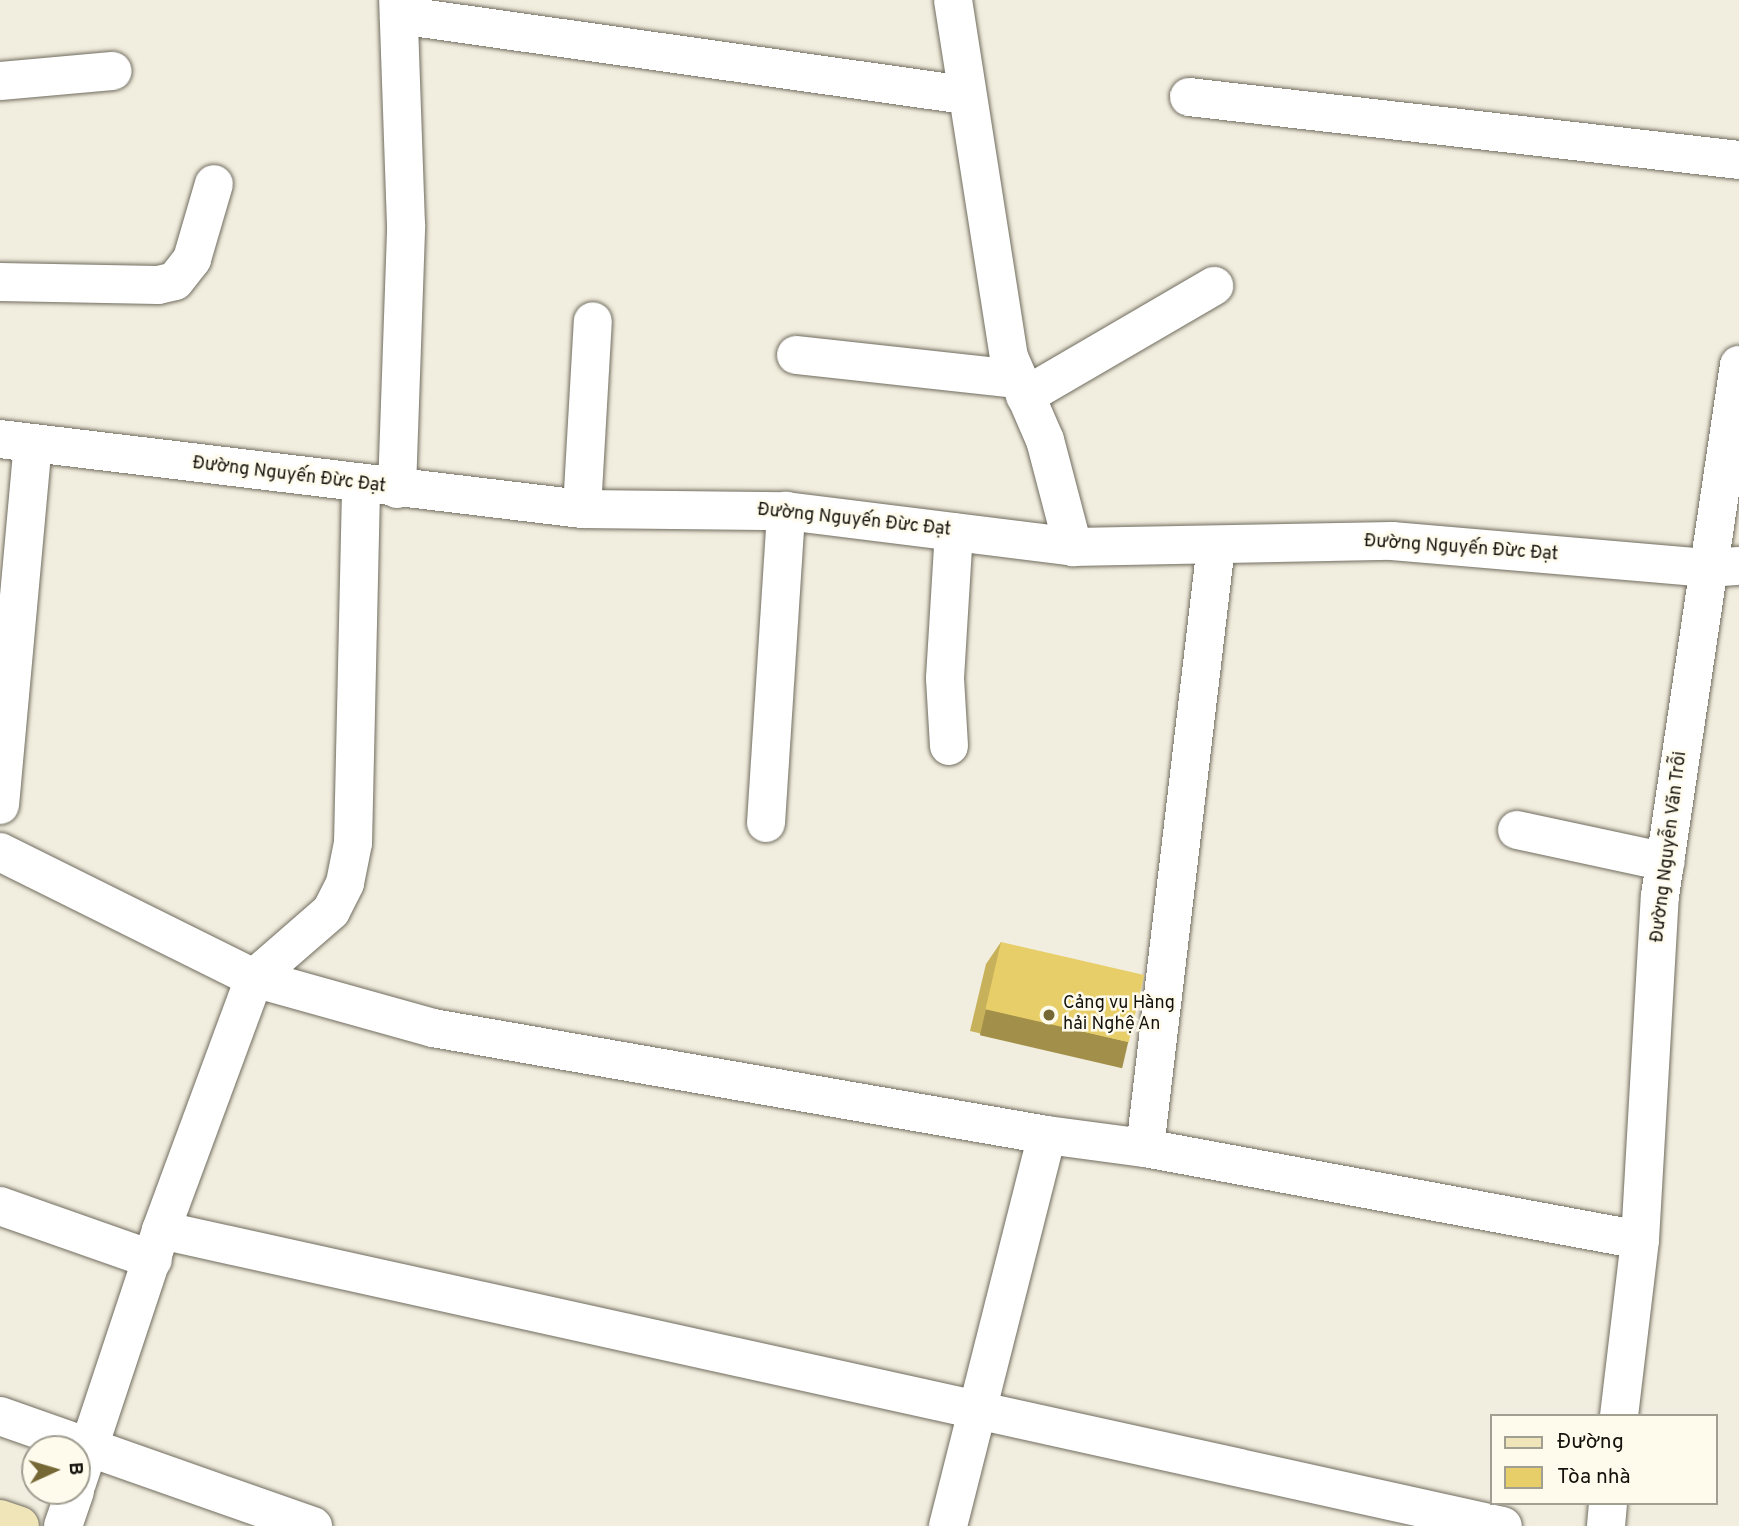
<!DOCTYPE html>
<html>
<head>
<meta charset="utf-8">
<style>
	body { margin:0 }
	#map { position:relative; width:1739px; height:1526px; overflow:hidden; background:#f2eedf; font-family:Overpass,sans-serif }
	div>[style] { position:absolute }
	.roads { filter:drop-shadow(0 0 2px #706c5f) drop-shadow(0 0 2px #706c5f) }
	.minor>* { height:38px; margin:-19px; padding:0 19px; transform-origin:19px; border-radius:19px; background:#fff }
	.major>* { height:38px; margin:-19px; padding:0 19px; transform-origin:19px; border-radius:19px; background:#f0e5b9 }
	.wall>* { inset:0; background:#c7b15a }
	.shaded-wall>* { inset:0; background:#a2904a; transform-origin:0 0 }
	.building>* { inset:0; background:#e7ce69; transform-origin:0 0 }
	.dots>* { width:19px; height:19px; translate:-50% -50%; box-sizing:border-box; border:4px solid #fffbec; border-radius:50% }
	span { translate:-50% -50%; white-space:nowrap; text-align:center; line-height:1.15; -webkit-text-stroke:5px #fffbec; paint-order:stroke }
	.street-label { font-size:18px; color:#13120c }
	.poi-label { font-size:18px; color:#13120c }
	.left { translate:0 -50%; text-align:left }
	.legend { position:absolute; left:1490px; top:1414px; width:228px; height:91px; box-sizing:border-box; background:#fffbec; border:2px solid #a19e92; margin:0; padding:9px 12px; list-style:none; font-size:21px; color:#13120c }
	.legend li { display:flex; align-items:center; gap:14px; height:35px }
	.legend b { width:35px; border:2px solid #a19e92 }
	.north { position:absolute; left:21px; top:1435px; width:70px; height:70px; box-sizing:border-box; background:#fffbec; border:2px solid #a19e92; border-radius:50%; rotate:86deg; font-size:19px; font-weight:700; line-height:28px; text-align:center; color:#13120c }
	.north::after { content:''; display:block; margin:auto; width:24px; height:32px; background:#756835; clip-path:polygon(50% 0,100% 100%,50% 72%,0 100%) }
</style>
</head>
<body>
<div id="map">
	<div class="roads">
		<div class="minor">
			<div style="left:953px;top:0;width:361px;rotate:81.1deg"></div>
			<div style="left:1009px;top:357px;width:90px;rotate:66.6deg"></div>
			<div style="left:1045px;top:440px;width:111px;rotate:75.3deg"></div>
			<div style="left:399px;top:15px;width:572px;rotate:8.05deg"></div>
			<div style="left:0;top:81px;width:113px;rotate:-5.1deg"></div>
			<div style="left:1189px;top:97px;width:554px;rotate:6.53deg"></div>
			<div style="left:0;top:282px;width:158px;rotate:1.1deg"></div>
			<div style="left:158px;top:285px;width:17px;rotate:-13deg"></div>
			<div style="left:175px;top:281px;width:28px;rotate:-52deg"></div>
			<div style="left:192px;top:259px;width:78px;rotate:-73.7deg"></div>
			<div style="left:796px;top:355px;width:222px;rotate:6.2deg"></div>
			<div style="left:1025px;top:396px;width:219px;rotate:-30.2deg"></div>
			<div style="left:0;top:439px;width:586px;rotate:6.86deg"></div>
			<div style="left:582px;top:509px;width:204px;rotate:0.6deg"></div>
			<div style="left:786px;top:511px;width:289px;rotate:7.1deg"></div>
			<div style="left:1073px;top:547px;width:319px;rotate:-1.1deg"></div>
			<div style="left:1392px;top:541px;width:318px;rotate:4.9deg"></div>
			<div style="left:1709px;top:568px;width:30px;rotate:-4deg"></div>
			<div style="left:397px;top:489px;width:264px;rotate:-88deg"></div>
			<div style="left:406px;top:225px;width:225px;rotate:-92deg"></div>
			<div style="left:582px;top:509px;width:188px;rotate:-86.7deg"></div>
			<div style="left:949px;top:746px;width:68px;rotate:-93.4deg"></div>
			<div style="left:945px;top:678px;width:146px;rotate:-86.5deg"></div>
			<div style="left:0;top:805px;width:362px;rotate:-84.8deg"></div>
			<div style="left:766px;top:823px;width:313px;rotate:-86.3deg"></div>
			<div style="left:1517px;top:830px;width:152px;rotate:12.1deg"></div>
			<div style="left:0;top:852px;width:284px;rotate:26.4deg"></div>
			<div style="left:254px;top:978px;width:186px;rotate:15.6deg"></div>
			<div style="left:433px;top:1028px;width:623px;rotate:9.89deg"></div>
			<div style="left:1047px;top:1135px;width:99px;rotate:7.6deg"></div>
			<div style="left:1145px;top:1148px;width:503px;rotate:10.53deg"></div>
			<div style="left:1145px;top:1148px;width:607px;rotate:-83.28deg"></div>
			<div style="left:0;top:1206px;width:162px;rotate:19.4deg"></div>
			<div style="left:161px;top:1230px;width:1374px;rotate:12.44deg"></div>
			<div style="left:0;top:1416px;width:332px;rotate:19.4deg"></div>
			<div style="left:1619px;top:1416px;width:177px;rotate:-83.2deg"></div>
			<div style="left:1640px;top:1240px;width:345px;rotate:-86.7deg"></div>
			<div style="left:1660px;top:896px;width:537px;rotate:-81.54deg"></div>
			<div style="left:77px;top:1483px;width:267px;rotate:-71.6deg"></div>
			<div style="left:161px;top:1230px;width:269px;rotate:-69.7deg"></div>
			<div style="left:254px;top:978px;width:102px;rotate:-41deg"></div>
			<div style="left:331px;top:911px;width:31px;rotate:-63deg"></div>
			<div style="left:345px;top:883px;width:41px;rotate:-78.7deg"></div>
			<div style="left:353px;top:843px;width:358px;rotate:-88.7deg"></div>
			<div style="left:63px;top:1526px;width:37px;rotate:-71deg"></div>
			<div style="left:948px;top:1526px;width:403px;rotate:-75.8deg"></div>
			<div style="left:1606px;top:1526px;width:23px;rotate:-85deg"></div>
		</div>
		<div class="major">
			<div style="left:0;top:1519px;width:21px;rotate:19deg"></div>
		</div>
	</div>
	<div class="wall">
		<div style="clip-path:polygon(1001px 942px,1113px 1065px,970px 1031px,986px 964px)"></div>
	</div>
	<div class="shaded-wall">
		<div style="left:986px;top:1009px;width:146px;height:27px;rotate:13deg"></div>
	</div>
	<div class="building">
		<div style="left:1001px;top:942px;width:147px;height:69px;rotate:13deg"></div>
	</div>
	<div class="dots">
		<div style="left:1049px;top:1015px;background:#756835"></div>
	</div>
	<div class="street-label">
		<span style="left:289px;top:476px;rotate:7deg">Đường Nguyến Đừc Đạt</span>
		<span style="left:854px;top:521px;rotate:6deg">Đường Nguyến Đừc Đạt</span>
		<span style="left:1461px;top:549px;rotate:4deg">Đường Nguyến Đừc Đạt</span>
		<span style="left:1670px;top:847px;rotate:-83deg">Đường Nguyễn Văn Trỗi</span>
	</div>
	<div class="poi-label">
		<span class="left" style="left:1063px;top:1015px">Cảng vụ Hàng<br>hải Nghệ An</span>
	</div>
	<ul class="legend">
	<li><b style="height:9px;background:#f0e5b9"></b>Đường</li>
	<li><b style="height:19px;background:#e7ce69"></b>Tòa nhà</li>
	</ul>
	<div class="north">B</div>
</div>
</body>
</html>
